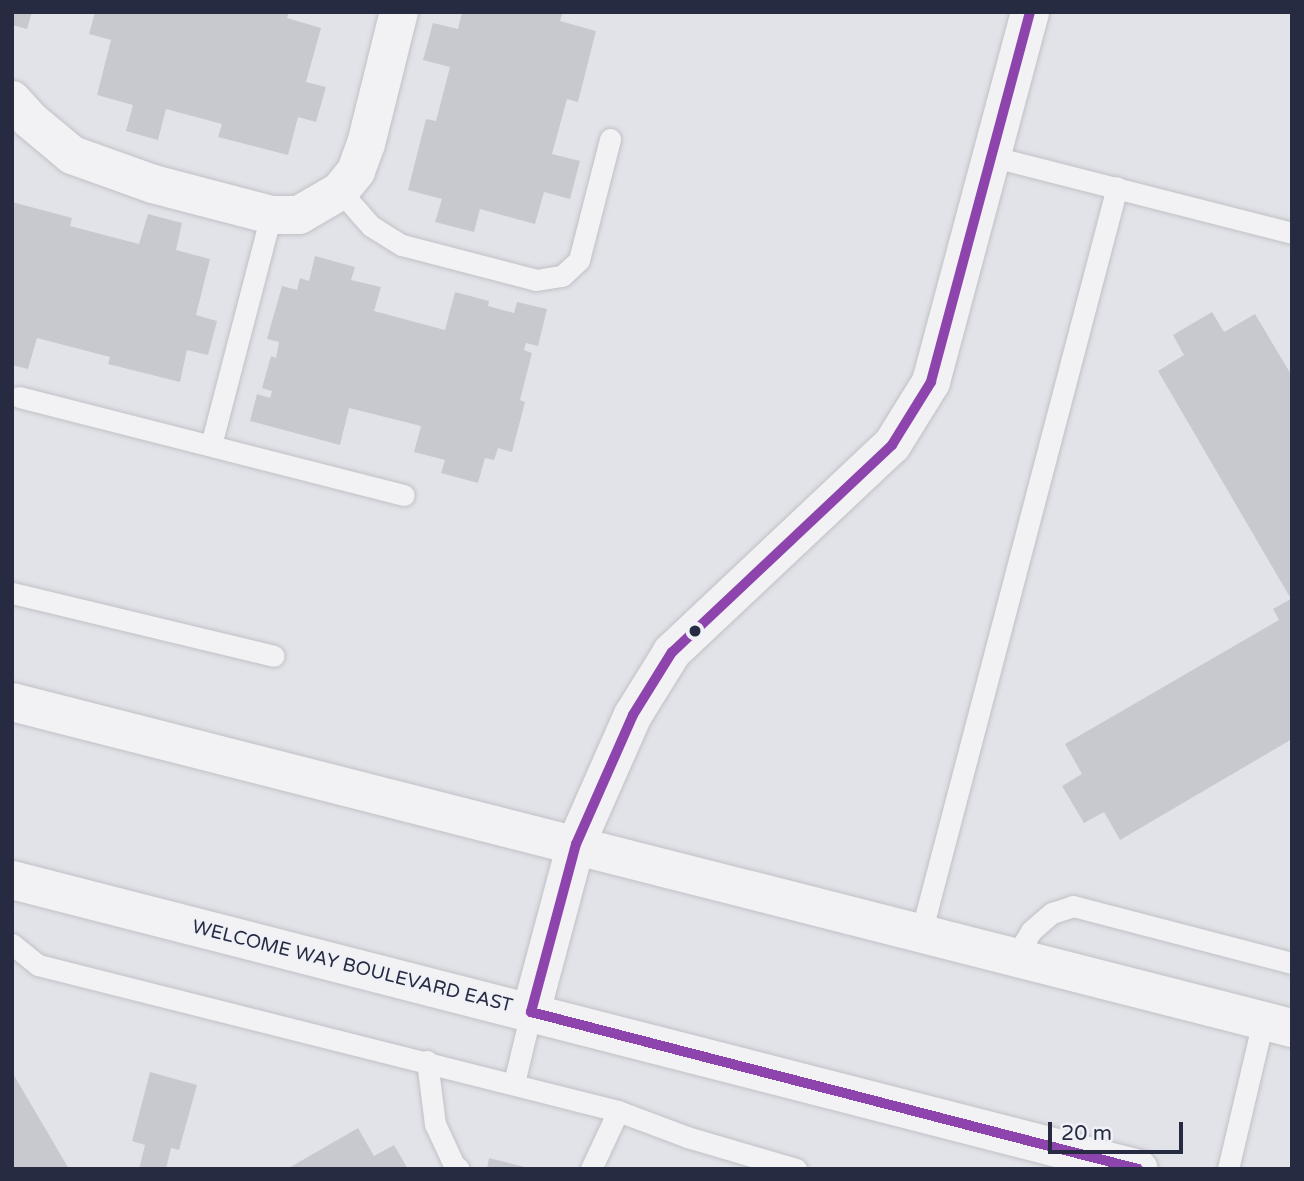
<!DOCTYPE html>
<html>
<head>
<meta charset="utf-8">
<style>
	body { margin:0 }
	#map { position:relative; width:1304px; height:1181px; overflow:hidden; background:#e2e3e8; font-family:"Varela Round",sans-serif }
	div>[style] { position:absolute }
	.building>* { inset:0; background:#c8c9ce }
	.roads { filter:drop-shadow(0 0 2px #c0c1c6) drop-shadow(0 0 2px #c0c1c6) }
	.service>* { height:21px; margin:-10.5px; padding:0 10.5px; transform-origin:10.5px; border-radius:10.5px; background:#f2f2f4 }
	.minor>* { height:38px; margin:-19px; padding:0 19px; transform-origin:19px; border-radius:19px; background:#f2f2f4 }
	.bus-1>* { height:10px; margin:-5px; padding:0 5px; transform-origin:5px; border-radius:5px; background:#8e44ad }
	.dots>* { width:19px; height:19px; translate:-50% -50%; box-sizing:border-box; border:4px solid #eff1f7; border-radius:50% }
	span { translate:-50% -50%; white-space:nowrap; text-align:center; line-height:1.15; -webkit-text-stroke:5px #eff1f7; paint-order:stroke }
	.street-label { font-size:19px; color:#272b42 }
	.frame { position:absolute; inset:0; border:14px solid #272b42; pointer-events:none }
	.scale { position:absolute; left:1048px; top:1122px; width:135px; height:32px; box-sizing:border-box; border:4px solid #272b42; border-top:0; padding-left:9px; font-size:21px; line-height:24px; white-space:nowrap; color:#272b42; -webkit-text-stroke:5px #eff1f7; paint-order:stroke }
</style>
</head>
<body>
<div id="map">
	<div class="building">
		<div style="clip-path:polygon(12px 12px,32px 12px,27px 29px,12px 25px)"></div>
		<div style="clip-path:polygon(95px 12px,289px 12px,287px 18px,321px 28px,306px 82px,326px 87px,316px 122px,298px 117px,288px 155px,218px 137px,222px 124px,166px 109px,158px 140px,126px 131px,133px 105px,97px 95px,111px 40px,89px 34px)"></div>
		<div style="clip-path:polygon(462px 12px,563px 12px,560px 21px,596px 31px,578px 102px,567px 99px,552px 154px,580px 161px,570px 199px,544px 192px,535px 224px,480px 209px,474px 232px,435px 222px,442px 199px,408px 190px,426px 119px,436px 121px,450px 67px,423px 60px,433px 23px,458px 29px)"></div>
		<div style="clip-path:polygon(12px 202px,72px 218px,70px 226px,139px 244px,148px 214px,182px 223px,176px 250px,210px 259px,196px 315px,217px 321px,208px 355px,187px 350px,180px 382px,108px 364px,110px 357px,37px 338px,28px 369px,12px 365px)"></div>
		<div style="clip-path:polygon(315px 256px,355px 267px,351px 280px,381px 287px,374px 311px,445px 330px,455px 292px,489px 301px,488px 306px,514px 313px,517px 302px,547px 309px,538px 346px,526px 343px,524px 350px,532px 353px,520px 400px,525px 402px,512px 452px,498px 448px,494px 460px,485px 458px,478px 483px,441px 473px,445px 460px,414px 452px,421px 426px,349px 408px,340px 445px,250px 421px,257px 394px,270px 398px,272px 391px,262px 388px,271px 356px,276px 358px,279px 342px,267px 339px,282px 286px,297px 290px,300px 278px,309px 281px)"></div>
		<div style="clip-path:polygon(1212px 312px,1224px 332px,1255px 314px,1292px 376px,1292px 739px,1120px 840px,1104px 812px,1084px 823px,1062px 786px,1082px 774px,1065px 744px,1279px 620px,1273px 609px,1291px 599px,1158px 371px,1184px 355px,1173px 335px)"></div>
		<div style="clip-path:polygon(12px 1072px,69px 1169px,12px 1169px)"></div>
		<div style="clip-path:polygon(150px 1072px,197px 1085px,179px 1150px,171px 1148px,166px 1169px,139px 1169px,145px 1145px,132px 1141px)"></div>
		<div style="clip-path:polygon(358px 1128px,374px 1156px,394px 1145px,408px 1169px,287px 1169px)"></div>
		<div style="clip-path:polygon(489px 1158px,529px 1168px,529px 1169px,487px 1169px)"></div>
	</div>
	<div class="roads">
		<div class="service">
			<div style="left:990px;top:156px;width:312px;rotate:14.3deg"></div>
			<div style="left:340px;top:191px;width:47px;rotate:48.5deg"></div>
			<div style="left:371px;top:226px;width:36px;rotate:32deg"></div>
			<div style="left:402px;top:245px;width:138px;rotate:14.6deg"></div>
			<div style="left:536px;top:280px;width:26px;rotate:-9deg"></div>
			<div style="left:562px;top:276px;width:23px;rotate:-43deg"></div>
			<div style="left:579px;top:260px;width:125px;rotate:-75.6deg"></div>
			<div style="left:19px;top:397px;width:397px;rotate:14.3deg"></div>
			<div style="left:211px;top:445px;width:238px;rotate:-75.4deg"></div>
			<div style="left:12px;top:593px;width:269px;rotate:13.5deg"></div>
			<div style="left:921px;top:933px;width:771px;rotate:-75.28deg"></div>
			<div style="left:12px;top:944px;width:33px;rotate:39deg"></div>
			<div style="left:38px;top:965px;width:598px;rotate:14.13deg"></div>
			<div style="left:618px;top:1111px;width:74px;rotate:20.6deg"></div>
			<div style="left:687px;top:1137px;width:114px;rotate:16.4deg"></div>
			<div style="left:1015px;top:957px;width:31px;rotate:-58deg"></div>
			<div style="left:1031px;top:931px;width:28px;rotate:-41deg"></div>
			<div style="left:1052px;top:913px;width:22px;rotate:-18deg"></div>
			<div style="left:1073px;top:906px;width:226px;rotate:14.6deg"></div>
			<div style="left:427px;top:1061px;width:64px;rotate:82.8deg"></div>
			<div style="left:435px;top:1124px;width:45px;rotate:65.1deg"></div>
			<div style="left:454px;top:1165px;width:6px;rotate:39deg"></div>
			<div style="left:514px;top:1083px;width:73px;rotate:-76.5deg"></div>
			<div style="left:591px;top:1169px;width:64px;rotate:-65deg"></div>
			<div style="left:1228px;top:1169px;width:152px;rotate:-76.7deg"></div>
		</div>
		<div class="minor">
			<div style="left:12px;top:100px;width:25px;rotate:48deg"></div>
			<div style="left:29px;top:119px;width:56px;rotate:39.9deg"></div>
			<div style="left:72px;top:155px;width:86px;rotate:19.7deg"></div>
			<div style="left:153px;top:184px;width:122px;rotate:14.7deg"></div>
			<div style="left:271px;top:215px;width:28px"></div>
			<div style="left:299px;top:215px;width:48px;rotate:-30.3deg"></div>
			<div style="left:340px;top:191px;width:26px;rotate:-51deg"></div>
			<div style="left:356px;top:171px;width:29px;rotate:-70deg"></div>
			<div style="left:366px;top:144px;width:136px;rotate:-76deg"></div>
			<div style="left:12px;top:702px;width:1321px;rotate:14.29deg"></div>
			<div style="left:12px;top:880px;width:1163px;rotate:14.38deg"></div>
			<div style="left:531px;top:1012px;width:174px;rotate:-75deg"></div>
			<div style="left:576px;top:844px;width:141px;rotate:-66.2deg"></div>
			<div style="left:633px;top:715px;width:74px;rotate:-58.2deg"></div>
			<div style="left:672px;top:652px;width:302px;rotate:-43.3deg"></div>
			<div style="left:892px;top:445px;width:74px;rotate:-58.2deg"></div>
			<div style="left:931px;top:382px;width:383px;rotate:-75deg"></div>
		</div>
	</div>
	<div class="bus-1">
		<div style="left:1030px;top:12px;width:383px;rotate:105deg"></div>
		<div style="left:931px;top:382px;width:74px;rotate:121.8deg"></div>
		<div style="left:892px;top:445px;width:302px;rotate:136.7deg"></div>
		<div style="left:672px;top:652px;width:74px;rotate:121.8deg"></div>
		<div style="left:633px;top:715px;width:141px;rotate:113.8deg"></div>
		<div style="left:576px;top:844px;width:174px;rotate:105deg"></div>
		<div style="left:531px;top:1012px;width:627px;rotate:14.5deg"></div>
	</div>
	<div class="dots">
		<div style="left:695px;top:631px;background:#272b42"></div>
	</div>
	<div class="street-label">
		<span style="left:352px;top:967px;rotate:14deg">WELCOME WAY BOULEVARD EAST</span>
	</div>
	<div class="frame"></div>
	<div class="scale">20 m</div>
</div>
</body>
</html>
